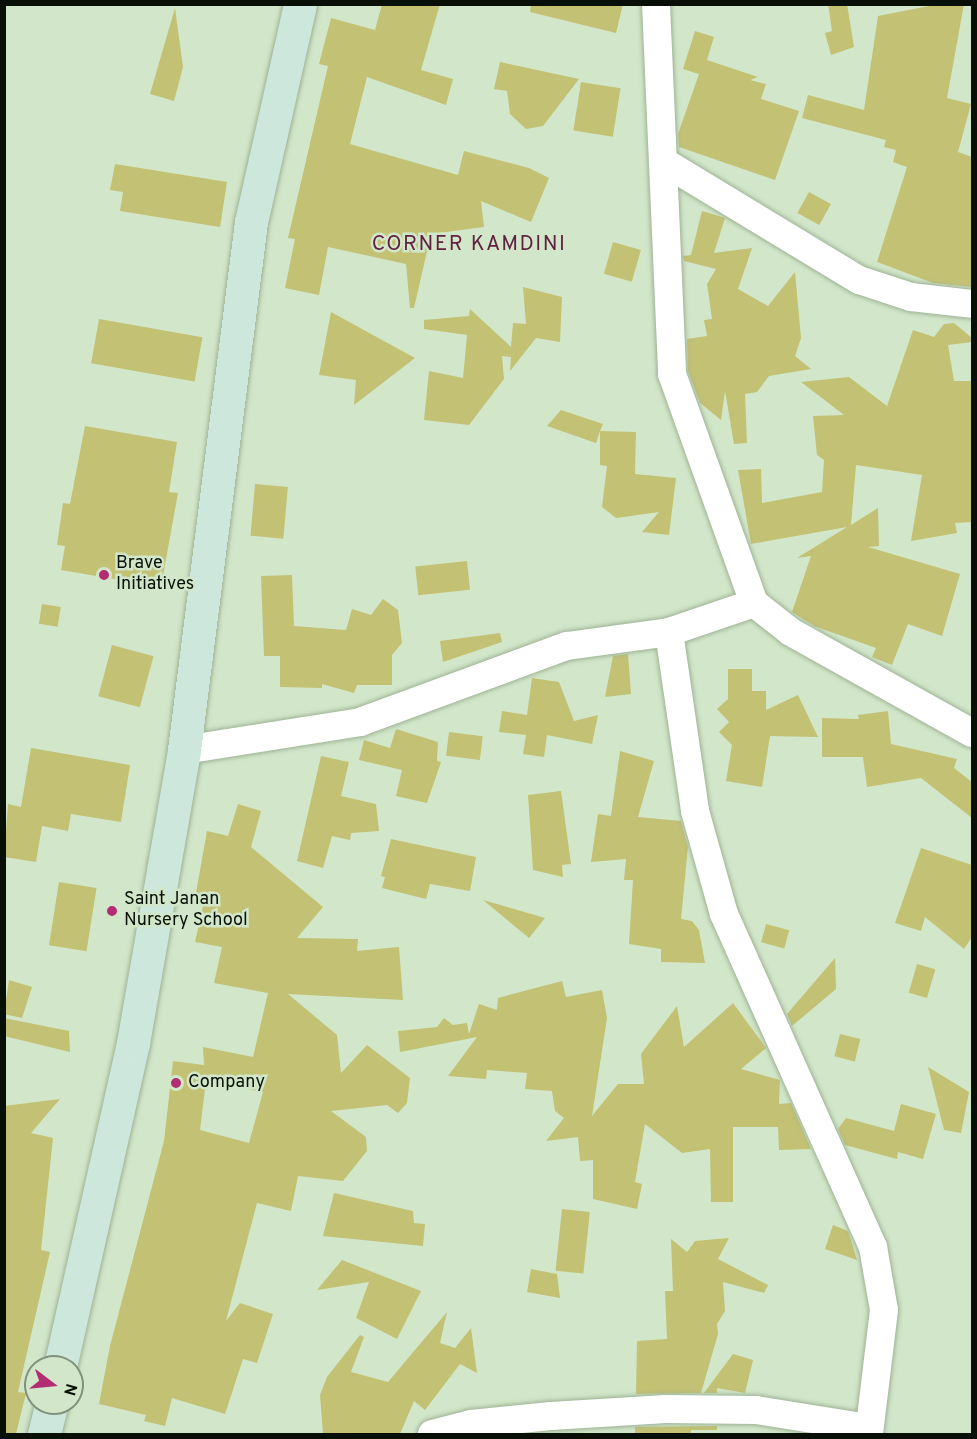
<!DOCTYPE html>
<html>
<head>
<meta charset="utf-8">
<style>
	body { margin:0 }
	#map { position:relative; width:977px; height:1439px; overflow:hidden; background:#d2e7c9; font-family:Overpass,sans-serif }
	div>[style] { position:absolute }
	.building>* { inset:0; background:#c3c174; transform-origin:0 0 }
	.roads { filter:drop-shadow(0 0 2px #9eb295) drop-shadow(0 0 2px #9eb295) }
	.street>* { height:28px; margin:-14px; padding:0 14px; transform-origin:14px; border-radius:14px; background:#fff }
	.secondary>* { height:33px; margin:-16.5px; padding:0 16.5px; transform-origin:16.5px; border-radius:16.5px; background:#cde7dc }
	.dots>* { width:16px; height:16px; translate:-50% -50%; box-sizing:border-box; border:3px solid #d2e7c9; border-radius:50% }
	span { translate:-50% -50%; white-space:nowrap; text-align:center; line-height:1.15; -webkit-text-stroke:5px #d2e7c9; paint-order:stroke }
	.poi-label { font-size:18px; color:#080f06 }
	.left { translate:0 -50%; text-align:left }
	.quarter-label { font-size:21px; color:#612141; letter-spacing:1.5px }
	.frame { position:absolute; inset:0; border:6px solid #080f06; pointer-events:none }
	.north { position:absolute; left:24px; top:1355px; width:60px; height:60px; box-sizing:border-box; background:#d2e7c9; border:2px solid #81917b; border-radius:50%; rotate:106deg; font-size:16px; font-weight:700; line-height:24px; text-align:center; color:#080f06 }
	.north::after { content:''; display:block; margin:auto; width:21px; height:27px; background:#b22d74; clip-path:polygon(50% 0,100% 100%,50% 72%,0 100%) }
</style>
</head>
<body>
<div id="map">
	<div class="building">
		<div style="clip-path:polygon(382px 4px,440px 4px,421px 70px,453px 79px,446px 105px,367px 77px,350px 144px,458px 175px,464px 151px,529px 168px,549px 178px,531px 222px,481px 201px,484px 227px,431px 234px,414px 308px,410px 308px,406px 264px,328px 247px,319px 295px,285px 288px,295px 239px,288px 238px,328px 66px,319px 64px,331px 18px,375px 30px)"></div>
		<div style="clip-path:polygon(531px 4px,623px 4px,616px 33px,530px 12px)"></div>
		<div style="clip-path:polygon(828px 4px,847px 4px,854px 47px,831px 55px,825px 33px,832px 31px)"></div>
		<div style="clip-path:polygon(939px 4px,964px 4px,947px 98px,971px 104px,958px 152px,972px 157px,972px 287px,933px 283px,877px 262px,907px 167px,893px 162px,896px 150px,884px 147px,886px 140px,802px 118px,808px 95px,864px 110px,878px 16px)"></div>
		<div style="clip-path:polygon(175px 8px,183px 67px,174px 101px,150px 94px)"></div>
		<div style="clip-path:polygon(695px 31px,714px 37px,707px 60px,758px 77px,750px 80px,766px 84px,761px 99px,799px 111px,775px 180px,679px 147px,678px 134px,699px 74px,683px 69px)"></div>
		<div style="clip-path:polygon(500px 62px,579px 79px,543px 126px,526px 129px,510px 114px,507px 91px,494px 89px)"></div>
		<div style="left:581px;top:82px;width:40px;height:49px;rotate:9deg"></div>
		<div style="clip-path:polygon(115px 164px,227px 182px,220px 227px,120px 211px,123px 192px,110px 190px)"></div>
		<div style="left:809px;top:192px;width:25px;height:24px;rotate:29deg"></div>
		<div style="clip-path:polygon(702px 211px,725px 218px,714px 253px,752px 248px,738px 289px,768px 306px,795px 272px,801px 338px,795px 356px,811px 369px,769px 376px,757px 392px,745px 394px,747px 443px,734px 444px,725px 391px,721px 420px,700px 403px,688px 371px,687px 339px,707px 336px,704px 320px,712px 319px,707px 284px,716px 269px,684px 261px,683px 256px,691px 255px)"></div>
		<div style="left:613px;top:242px;width:29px;height:33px;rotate:16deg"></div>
		<div style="clip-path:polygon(523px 287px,562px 297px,560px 342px,536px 338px,510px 371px,511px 357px,502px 356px,504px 379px,469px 425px,424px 420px,429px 371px,463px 378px,467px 335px,424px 329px,424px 320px,469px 316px,470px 309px,511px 347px,513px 323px,526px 324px)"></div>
		<div style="clip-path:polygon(331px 312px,415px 358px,354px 405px,356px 380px,319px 375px)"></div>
		<div style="left:99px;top:319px;width:105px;height:45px;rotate:10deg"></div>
		<div style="clip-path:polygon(954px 323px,972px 338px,972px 342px,948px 345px,954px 381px,972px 381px,972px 522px,955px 523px,957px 533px,911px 541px,922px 475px,856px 465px,851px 525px,878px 508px,879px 546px,868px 547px,960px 574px,942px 636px,908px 624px,892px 665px,872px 657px,876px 648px,814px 626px,792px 612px,811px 556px,797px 558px,847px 527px,751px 544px,738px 470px,761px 469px,762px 503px,822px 492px,824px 460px,817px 455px,813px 416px,844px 415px,801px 382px,849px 377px,887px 406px,913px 330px,934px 337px,944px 324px)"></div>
		<div style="clip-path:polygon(561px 410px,603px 424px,600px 431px,636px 432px,635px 474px,676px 478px,669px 535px,642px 532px,659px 512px,616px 518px,602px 507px,607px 466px,600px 465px,600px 431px,596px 443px,547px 426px)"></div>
		<div style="clip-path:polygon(85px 426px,177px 442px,169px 492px,178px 493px,161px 587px,61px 570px,65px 546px,57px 545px,63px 503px,70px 504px)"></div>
		<div style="left:255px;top:484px;width:33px;height:52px;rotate:5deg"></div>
		<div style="left:467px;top:561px;width:29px;height:52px;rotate:84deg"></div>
		<div style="clip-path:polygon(292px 575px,294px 626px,346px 630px,352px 609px,371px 615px,383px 599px,398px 610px,402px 643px,392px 655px,392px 685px,357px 685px,354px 693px,322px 684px,322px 688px,280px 687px,280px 656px,264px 656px,261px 576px)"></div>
		<div style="left:42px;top:604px;width:19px;height:20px;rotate:9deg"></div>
		<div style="clip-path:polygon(500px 633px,502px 642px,443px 662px,440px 641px)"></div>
		<div style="left:112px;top:645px;width:43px;height:53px;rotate:15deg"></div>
		<div style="clip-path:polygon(628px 654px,631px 694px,605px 697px,613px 656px)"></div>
		<div style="clip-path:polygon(728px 669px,752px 669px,752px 691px,766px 691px,766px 710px,798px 695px,818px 737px,770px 736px,762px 787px,726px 781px,732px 745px,719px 732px,729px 722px,717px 709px,728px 699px)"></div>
		<div style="clip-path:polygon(532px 678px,559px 682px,574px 721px,598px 715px,592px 744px,547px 735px,544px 757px,523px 754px,526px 735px,499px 732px,502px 711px,527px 715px)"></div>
		<div style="clip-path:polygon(888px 711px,891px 744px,957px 759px,954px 768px,972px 782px,972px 818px,921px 778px,867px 787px,863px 757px,822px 757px,822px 718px,859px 719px,858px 715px)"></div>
		<div style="clip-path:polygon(396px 729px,438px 742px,437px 761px,441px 762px,427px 803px,396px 796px,402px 770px,359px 760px,364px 740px,390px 748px)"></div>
		<div style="left:449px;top:732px;width:34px;height:24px;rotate:7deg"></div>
		<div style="clip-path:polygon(31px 748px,130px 765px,121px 822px,71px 814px,68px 831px,42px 826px,36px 862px,4px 857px,8px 804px,21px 807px)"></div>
		<div style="clip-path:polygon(620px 751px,654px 761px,638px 817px,681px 821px,688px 847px,681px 919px,692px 921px,699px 930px,705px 963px,661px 962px,661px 949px,629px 944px,633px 880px,624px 880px,626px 859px,591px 862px,598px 814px,611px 816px)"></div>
		<div style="clip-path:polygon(321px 756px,349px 762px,341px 796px,376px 804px,379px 831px,351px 833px,350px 840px,332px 836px,323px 868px,297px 861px)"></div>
		<div style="clip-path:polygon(561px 791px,571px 864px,562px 865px,563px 877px,533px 870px,528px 795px)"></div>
		<div style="clip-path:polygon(evenodd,238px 804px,261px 811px,251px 847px,323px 907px,297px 938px,358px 939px,357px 951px,399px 947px,403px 1000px,288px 994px,337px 1035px,341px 1073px,367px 1045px,410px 1078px,407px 1103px,398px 1113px,387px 1105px,331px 1111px,366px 1137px,367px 1151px,343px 1181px,298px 1176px,291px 1211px,257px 1203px,226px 1321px,240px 1303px,273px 1314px,257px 1363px,243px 1359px,225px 1414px,172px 1398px,165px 1426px,144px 1421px,146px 1415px,99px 1404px,110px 1346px,164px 1141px,173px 1061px,204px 1065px,203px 1047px,253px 1057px,268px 993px,214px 983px,222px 947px,195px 942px,203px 906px,194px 904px,207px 831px,228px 836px,238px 804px,206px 1081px,263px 1092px,249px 1143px,200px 1130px,206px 1081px)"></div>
		<div style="clip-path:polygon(391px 839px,476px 857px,470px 891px,430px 884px,426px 899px,382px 888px,385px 877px,381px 876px)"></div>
		<div style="clip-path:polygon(921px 848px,972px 865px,972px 937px,964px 949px,925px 917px,921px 931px,895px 923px)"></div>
		<div style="left:59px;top:882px;width:38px;height:64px;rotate:9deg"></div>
		<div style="clip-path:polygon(483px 900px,545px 918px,529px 938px)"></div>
		<div style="left:766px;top:924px;width:24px;height:19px;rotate:15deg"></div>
		<div style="clip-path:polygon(835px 958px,836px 989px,792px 1026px,787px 1014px)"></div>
		<div style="left:917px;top:964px;width:19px;height:30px;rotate:16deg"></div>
		<div style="clip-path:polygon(9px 980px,32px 987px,22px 1018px,4px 1014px)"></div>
		<div style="clip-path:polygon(562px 981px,566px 997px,602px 990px,607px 1018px,592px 1116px,618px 1084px,644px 1084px,641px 1054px,677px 1006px,684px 1047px,733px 1003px,766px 1048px,741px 1069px,780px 1080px,779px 1104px,791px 1103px,811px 1149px,779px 1150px,778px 1127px,733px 1127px,733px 1202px,711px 1202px,710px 1149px,682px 1153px,645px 1124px,635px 1182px,642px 1184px,637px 1209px,593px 1199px,593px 1160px,580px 1161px,578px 1137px,546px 1141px,564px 1118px,555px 1111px,552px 1091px,525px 1089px,527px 1073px,487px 1070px,486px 1079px,448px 1076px,477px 1037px,400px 1052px,398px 1031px,437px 1027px,444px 1018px,453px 1025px,467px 1023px,469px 1034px,479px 1004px,497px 1010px,498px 998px)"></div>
		<div style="clip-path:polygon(4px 1018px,69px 1031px,70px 1052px,4px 1036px)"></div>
		<div style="left:840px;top:1034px;width:21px;height:23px;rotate:14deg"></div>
		<div style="clip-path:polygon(928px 1067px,969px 1092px,961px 1133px,944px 1130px)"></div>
		<div style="clip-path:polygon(60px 1099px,31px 1133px,53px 1138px,41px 1250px,50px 1252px,18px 1392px,26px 1393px,16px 1434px,4px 1434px,4px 1106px)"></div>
		<div style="clip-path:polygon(901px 1104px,936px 1114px,923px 1159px,898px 1152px,897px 1159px,845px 1145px,838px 1129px,846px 1118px,894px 1131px)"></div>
		<div style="clip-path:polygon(334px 1193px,413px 1211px,414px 1223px,425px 1224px,423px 1246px,323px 1236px)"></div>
		<div style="left:562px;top:1209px;width:28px;height:62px;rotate:6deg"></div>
		<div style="clip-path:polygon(833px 1225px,848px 1231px,857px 1260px,825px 1249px)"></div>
		<div style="clip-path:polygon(729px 1238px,718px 1259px,768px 1285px,764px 1293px,723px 1282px,725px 1311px,717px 1324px,718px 1334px,701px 1393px,636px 1394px,637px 1341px,667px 1339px,665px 1291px,673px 1291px,671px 1239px,687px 1252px,695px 1241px)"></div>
		<div style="clip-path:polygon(342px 1260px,421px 1291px,397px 1339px,356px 1318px,369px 1282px,317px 1290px)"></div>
		<div style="clip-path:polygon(531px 1269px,557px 1274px,560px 1298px,527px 1292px)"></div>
		<div style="clip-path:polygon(447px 1312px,440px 1343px,455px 1348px,471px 1328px,477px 1373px,460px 1364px,425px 1410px,414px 1401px,400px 1434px,323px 1434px,320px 1395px,327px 1377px,360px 1335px,364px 1337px,351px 1372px,388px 1382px)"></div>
		<div style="clip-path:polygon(733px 1354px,753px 1360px,745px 1393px,717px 1388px,717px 1393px,704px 1393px)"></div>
		<div style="clip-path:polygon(717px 1426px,717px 1430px,691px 1430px,691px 1434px,635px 1434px,635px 1427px)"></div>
	</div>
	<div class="roads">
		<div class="street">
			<div style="left:656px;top:4px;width:370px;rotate:87.5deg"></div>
			<div style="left:672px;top:374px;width:243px;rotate:70.3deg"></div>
			<div style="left:754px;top:603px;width:47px;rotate:38.1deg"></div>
			<div style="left:791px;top:632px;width:207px;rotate:29.2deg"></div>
			<div style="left:664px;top:162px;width:228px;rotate:31.2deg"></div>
			<div style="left:859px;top:280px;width:55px;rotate:18.1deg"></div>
			<div style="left:911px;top:297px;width:61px;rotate:6.5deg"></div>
			<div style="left:669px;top:632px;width:181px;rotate:81.7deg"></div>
			<div style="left:695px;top:811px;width:107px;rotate:74.3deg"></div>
			<div style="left:724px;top:914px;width:365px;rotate:65.9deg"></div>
			<div style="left:873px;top:1247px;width:64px;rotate:80.1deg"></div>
			<div style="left:884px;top:1310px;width:125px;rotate:96.9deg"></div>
			<div style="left:184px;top:750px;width:178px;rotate:-9deg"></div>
			<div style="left:360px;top:722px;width:221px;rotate:-20.2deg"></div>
			<div style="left:567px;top:646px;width:103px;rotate:-7.8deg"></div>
			<div style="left:669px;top:632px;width:90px;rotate:-18.8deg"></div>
			<div style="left:432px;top:1434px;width:40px;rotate:-14.4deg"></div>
			<div style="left:471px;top:1424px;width:80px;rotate:-5.7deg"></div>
			<div style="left:551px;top:1416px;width:115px;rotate:-3.5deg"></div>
			<div style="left:666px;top:1409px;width:90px;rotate:0.6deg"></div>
			<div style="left:756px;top:1410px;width:114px;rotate:9.1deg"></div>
		</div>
		<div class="secondary">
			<div style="left:60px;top:1367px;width:332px;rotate:-77.3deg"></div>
			<div style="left:133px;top:1043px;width:297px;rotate:-80.1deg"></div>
			<div style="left:184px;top:750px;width:532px;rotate:-82.77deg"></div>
			<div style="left:251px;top:222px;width:223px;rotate:-77.3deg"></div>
			<div style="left:44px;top:1434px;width:32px;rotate:-76deg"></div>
		</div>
	</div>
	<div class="dots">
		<div style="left:104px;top:575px;background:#b22d74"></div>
		<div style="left:112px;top:911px;background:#b22d74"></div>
		<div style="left:176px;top:1083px;background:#b22d74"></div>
	</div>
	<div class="poi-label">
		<span class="left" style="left:116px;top:575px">Brave<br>Initiatives</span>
		<span class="left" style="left:124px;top:911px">Saint Janan<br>Nursery School</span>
		<span class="left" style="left:188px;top:1083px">Company</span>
	</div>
	<div class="quarter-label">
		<span style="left:469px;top:245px">CORNER KAMDINI</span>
	</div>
	<div class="frame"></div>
	<div class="north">N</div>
</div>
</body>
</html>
